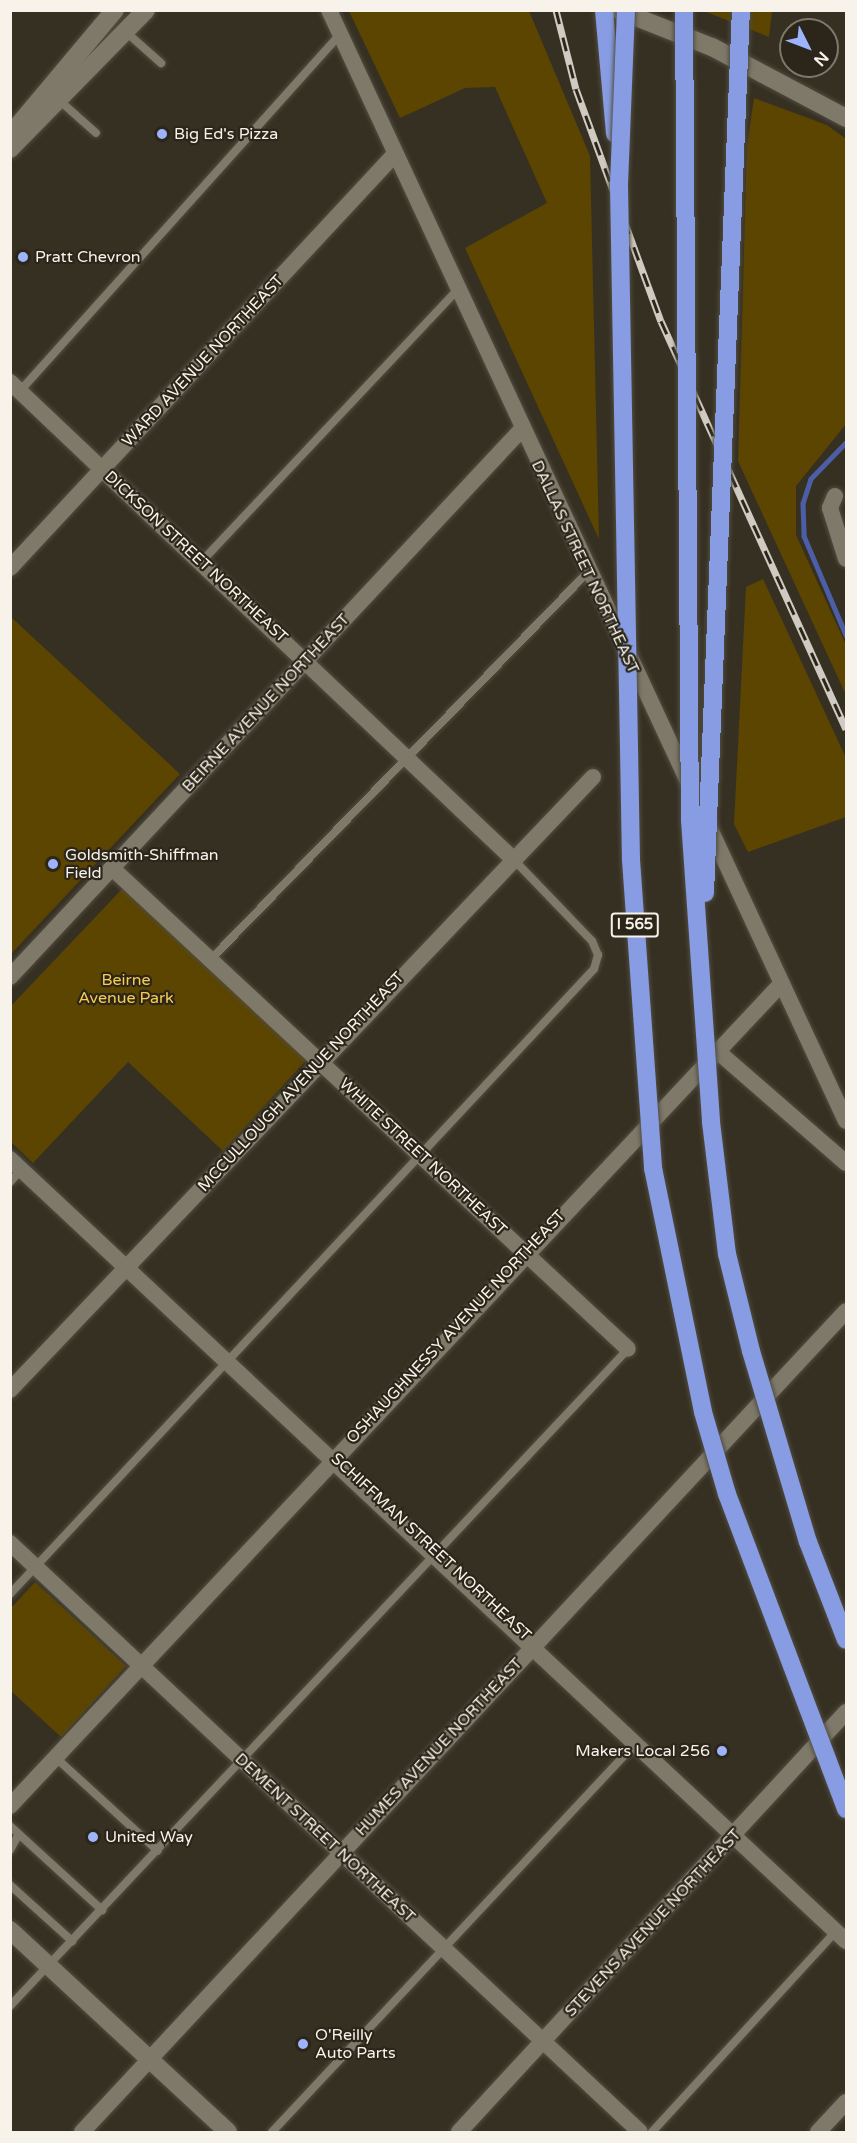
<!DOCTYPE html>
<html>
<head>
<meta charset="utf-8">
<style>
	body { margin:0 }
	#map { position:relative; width:857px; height:2143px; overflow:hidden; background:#363022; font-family:"Varela Round",sans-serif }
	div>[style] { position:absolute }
	.green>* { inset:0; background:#5b4500 }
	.stream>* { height:4.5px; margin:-2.25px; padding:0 2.25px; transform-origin:2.25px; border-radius:2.25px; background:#4c5ea6 }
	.roads { filter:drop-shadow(0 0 2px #514d41) drop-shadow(0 0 2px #514d41) }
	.lane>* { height:8px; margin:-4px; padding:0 4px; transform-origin:4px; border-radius:4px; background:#7f796a }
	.street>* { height:16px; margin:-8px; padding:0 8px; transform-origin:8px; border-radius:8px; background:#7f796a }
	.secondary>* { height:18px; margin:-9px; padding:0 9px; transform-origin:9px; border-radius:9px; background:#7f796a }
	.highway>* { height:18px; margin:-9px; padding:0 9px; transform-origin:9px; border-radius:9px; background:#879ce2 }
	.rail>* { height:7px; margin-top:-3.5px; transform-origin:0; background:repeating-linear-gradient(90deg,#2b2619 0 14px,#d0cbc2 0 28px); box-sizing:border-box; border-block:2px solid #d0cbc2 }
	.bridges { filter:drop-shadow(0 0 2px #514d41) drop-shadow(0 0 2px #514d41) }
	.highway-bridge>* { height:18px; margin:-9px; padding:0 9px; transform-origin:9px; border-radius:9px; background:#879ce2 }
	.dots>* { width:16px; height:16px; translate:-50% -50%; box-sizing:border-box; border:3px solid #2b2619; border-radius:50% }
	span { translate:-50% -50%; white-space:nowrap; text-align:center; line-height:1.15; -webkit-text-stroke:4.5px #2b2619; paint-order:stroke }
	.shield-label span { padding:2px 4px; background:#2b2619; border:2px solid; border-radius:4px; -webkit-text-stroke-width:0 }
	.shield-label { font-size:15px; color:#f7f3eb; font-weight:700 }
	.poi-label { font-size:16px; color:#f7f3eb }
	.left { translate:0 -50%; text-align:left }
	.right { translate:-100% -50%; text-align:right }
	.street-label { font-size:16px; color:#f7f3eb }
	.park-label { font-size:16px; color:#f9cb50 }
	.frame { position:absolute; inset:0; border:12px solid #f7f3eb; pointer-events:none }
	.north { position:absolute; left:779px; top:18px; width:60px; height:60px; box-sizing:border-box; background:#2b2619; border:2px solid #7d786d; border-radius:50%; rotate:132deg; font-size:16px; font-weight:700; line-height:24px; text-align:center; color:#f7f3eb }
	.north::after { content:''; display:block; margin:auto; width:21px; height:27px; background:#9db4fd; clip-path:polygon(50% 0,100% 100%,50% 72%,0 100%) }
</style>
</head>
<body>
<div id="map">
	<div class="green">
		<div style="clip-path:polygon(349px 11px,529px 11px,590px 156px,599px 539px,465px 248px,547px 203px,495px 87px,465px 88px,400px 118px)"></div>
		<div style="clip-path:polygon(704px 11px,772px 11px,769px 37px)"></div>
		<div style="clip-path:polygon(754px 98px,827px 125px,846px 139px,846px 424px,796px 486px,796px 535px,846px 645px,846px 695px,738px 461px,747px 146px)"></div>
		<div style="clip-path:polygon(763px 579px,846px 758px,846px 817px,748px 852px,734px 824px,746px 587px)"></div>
		<div style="clip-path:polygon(11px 617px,180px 774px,11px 954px,10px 954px)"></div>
		<div style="clip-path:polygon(123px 888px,308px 1058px,223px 1151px,128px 1062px,33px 1163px,11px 1142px,10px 1007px)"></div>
		<div style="clip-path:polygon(35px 1582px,126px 1666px,61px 1737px,11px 1691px,11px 1608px)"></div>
	</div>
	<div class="stream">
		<div style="left:846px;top:443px;width:50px;rotate:134.2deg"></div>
		<div style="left:811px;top:479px;width:25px;rotate:108deg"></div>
		<div style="left:803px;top:503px;width:33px;rotate:88deg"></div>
		<div style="left:804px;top:536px;width:108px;rotate:67deg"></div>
	</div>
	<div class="roads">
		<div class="lane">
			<div style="left:126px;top:32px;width:47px;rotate:41.5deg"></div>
			<div style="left:60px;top:101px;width:48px;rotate:41.6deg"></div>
			<div style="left:20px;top:391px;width:479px;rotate:-48.1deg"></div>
			<div style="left:202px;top:561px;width:371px;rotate:-46.7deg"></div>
			<div style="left:211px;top:959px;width:539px;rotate:-45.75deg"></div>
			<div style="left:10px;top:1182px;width:18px;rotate:-47deg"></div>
			<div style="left:10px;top:1594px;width:855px;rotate:-46.94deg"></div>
			<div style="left:594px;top:969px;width:15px;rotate:-74deg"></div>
			<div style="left:598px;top:955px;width:15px;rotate:-113deg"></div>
			<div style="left:592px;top:941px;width:115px;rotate:-133.9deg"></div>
			<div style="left:55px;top:1757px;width:139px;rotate:42.4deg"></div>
			<div style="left:10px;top:1826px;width:125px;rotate:42.4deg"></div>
			<div style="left:10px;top:1850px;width:18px;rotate:-61deg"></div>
			<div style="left:10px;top:1885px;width:84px;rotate:42.1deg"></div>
			<div style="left:10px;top:2006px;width:902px;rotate:-46.75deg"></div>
			<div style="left:272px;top:2132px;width:533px;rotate:-46.9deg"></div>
			<div style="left:652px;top:2132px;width:273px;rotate:-47.5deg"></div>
		</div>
		<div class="street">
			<div style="left:329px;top:10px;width:1225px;rotate:65.05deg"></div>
			<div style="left:10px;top:382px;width:692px;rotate:43.48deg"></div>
			<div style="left:835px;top:496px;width:13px;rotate:113deg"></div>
			<div style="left:830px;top:508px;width:53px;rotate:72.6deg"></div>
			<div style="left:10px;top:568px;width:565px;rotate:-47.08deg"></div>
			<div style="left:112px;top:868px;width:705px;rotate:42.99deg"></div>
			<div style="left:10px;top:977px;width:750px;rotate:-46.95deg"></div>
			<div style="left:716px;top:1050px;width:172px;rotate:41deg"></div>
			<div style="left:10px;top:1159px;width:1145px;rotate:43.09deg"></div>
			<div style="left:10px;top:1390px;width:846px;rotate:-46.44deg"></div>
			<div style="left:10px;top:1543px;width:862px;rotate:43.07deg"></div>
			<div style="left:10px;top:1806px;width:1128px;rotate:-46.83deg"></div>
			<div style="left:82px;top:2132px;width:1121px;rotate:-47.06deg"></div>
			<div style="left:459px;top:2132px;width:571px;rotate:-47.34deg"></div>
			<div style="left:818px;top:2132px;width:41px;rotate:-47deg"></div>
		</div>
		<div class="secondary">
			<div style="left:618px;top:10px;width:101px;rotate:21.5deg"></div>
			<div style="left:712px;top:47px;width:152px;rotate:27.9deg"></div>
			<div style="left:10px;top:135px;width:163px;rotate:-50deg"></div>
			<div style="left:10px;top:149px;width:194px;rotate:-45.6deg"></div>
			<div style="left:10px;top:1930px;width:297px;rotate:42.8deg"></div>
		</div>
		<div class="highway">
			<div style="left:604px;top:10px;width:124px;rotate:84.9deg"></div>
		</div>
	</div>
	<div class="rail">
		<div style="left:556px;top:10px;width:81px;rotate:75.8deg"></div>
		<div style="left:576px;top:89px;width:247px;rotate:69.9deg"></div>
		<div style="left:661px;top:321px;width:448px;rotate:65.6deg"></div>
	</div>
	<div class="bridges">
		<div class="highway-bridge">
			<div style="left:626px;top:10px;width:176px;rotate:92.3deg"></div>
			<div style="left:619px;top:186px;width:674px;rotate:88.98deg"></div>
			<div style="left:631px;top:860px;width:309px;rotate:85.9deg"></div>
			<div style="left:653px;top:1168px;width:249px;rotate:78.4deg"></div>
			<div style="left:703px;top:1412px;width:85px;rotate:73.7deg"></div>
			<div style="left:727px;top:1494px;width:337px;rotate:69.3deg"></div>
			<div style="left:684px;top:10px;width:810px;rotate:89.58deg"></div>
			<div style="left:690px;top:820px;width:303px;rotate:86deg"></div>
			<div style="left:711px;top:1122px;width:133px;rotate:83.1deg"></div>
			<div style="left:727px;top:1254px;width:100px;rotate:76.1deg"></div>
			<div style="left:751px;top:1351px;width:199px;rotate:73.4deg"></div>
			<div style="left:808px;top:1542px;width:105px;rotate:68.8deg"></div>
			<div style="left:705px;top:893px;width:884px;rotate:-87.67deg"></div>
		</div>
	</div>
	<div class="dots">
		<div style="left:162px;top:134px;background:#9db4fd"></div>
		<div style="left:23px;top:257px;background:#9db4fd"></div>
		<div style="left:53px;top:864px;background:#9db4fd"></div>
		<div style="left:722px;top:1751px;background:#9db4fd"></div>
		<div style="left:93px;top:1837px;background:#9db4fd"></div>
		<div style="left:303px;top:2044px;background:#9db4fd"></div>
	</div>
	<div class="shield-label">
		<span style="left:635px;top:925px">I 565</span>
	</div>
	<div class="poi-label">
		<span class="left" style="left:174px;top:134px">Big Ed's Pizza</span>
		<span class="left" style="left:35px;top:257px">Pratt Chevron</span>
		<span class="left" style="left:65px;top:864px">Goldsmith-Shiffman<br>Field</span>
		<span class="right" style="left:710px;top:1751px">Makers Local 256</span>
		<span class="left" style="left:105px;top:1837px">United Way</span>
		<span class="left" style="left:315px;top:2044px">O'Reilly<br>Auto Parts</span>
	</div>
	<div class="street-label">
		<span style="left:203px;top:361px;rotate:-47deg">WARD AVENUE NORTHEAST</span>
		<span style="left:196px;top:557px;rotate:43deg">DICKSON STREET NORTHEAST</span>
		<span style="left:585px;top:567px;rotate:65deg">DALLAS STREET NORTHEAST</span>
		<span style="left:266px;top:703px;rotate:-47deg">BEIRNE AVENUE NORTHEAST</span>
		<span style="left:301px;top:1082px;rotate:-47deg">MCCULLOUGH AVENUE NORTHEAST</span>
		<span style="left:423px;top:1157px;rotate:43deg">WHITE STREET NORTHEAST</span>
		<span style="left:456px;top:1327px;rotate:-47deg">OSHAUGHNESSY AVENUE NORTHEAST</span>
		<span style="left:431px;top:1547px;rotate:43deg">SCHIFFMAN STREET NORTHEAST</span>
		<span style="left:439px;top:1747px;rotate:-47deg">HUMES AVENUE NORTHEAST</span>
		<span style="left:325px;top:1838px;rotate:43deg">DEMENT STREET NORTHEAST</span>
		<span style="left:653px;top:1923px;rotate:-47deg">STEVENS AVENUE NORTHEAST</span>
	</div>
	<div class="park-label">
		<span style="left:126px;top:989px">Beirne<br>Avenue Park</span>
	</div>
	<div class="frame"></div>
	<div class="north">N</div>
</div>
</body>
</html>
